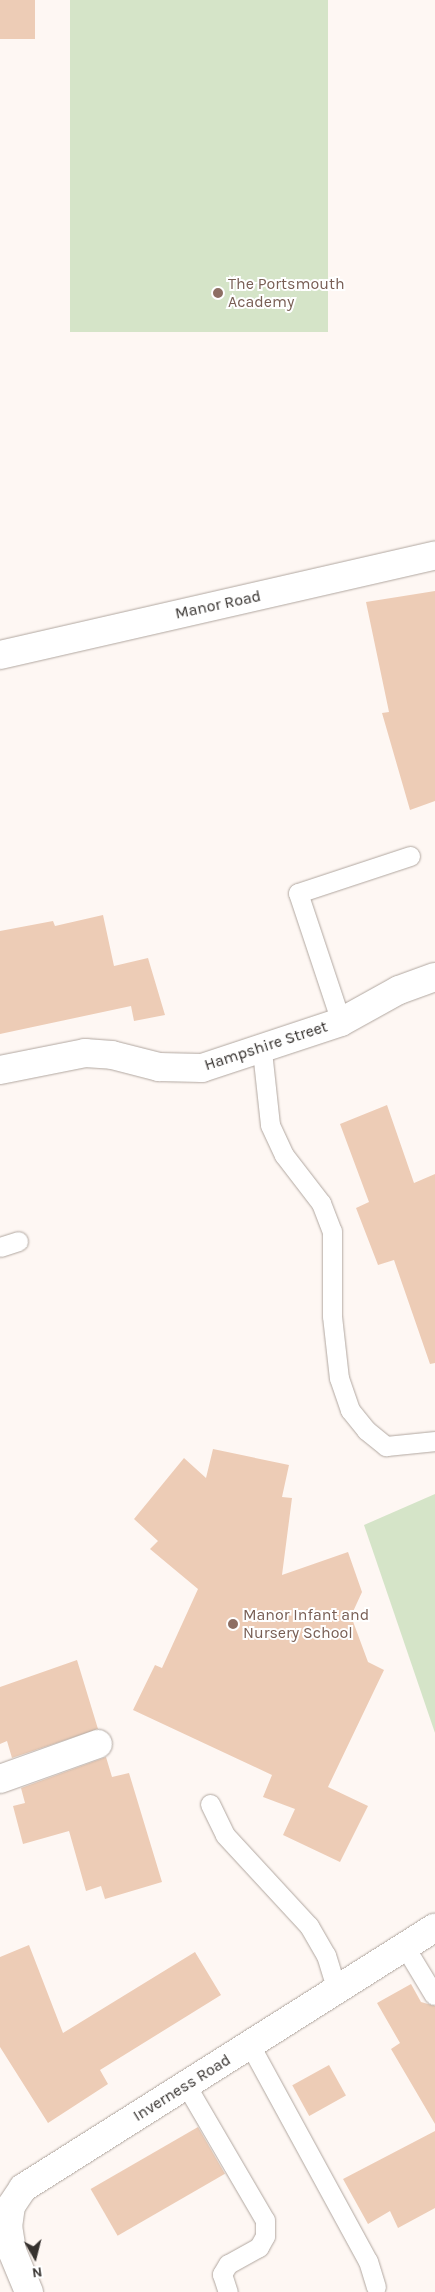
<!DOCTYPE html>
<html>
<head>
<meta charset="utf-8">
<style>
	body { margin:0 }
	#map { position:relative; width:435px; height:2292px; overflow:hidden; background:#fef7f3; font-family:Karla,sans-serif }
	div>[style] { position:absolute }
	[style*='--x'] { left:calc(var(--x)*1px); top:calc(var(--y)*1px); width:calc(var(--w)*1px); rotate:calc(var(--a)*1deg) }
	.green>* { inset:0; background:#d5e4c8; transform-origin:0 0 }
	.building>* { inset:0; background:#edccb6; transform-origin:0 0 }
	.roads { filter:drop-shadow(0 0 1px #b1a7a0) drop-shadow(0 0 1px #b1a7a0) }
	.lane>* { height:19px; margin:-9.5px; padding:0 9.5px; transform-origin:9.5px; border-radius:9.5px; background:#fff }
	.street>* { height:28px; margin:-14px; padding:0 14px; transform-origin:14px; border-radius:14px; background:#fff }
	.dots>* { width:14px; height:14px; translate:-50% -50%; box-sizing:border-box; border:2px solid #fff; border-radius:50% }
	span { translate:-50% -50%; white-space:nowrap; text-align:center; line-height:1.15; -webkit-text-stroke:4px #fff; paint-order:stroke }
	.education-label { font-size:16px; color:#785e54 }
	.left { translate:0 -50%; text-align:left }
	.street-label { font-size:16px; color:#35312e }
	.north { position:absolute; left:10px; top:2232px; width:50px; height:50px; -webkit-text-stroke:4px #fff; paint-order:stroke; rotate:172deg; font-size:14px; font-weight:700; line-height:20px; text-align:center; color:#35312e }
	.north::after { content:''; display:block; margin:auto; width:18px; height:22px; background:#35312e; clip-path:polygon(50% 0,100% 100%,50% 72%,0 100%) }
</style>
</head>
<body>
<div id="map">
	<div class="green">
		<i style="left:70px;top:0;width:258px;height:332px"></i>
		<i style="clip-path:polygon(435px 1494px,435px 1733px,364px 1525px)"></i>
	</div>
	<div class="building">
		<i style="left:0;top:0;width:35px;height:39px"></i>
		<i style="clip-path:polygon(435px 591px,435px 801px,410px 810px,382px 713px,389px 712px,366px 602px)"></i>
		<i style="clip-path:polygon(103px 915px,114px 966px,148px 958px,165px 1015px,134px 1021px,131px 1006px,0 1034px,0 931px,53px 921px,55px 926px)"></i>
		<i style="clip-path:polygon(387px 1105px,414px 1183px,435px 1174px,435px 1363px,430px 1364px,394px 1260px,378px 1265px,356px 1208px,369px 1202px,340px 1124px)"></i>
		<i style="clip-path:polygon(213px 1449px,289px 1465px,282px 1497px,292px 1498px,282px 1575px,348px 1552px,362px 1592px,351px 1616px,368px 1662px,384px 1670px,328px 1787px,368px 1806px,340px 1862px,283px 1835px,295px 1809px,263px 1797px,272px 1775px,133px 1710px,155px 1665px,162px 1668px,198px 1589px,150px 1549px,158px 1541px,134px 1519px,184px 1458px,206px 1478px)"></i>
		<i style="clip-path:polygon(77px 1660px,98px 1729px,12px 1758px,7px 1741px,0 1744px,0 1687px)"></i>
		<i style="clip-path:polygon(106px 1757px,112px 1777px,129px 1773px,162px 1882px,105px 1899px,101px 1886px,86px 1891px,69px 1831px,23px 1844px,13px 1806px,25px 1803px,21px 1788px)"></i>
		<i style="clip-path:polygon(29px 1945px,63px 2033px,195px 1952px,221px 1995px,100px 2070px,108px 2084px,48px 2123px,0 2047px,0 1957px)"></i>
		<i style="clip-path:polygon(411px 1984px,421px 2002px,435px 2006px,435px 2124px,391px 2049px,400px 2043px,377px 2003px)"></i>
		<i style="left:329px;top:2065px;width:35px;height:42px;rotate:61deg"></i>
		<i style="left:198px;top:2127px;width:54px;height:124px;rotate:60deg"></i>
		<i style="clip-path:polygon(435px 2131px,435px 2208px,398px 2228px,390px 2211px,368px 2224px,343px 2179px)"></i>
	</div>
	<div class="roads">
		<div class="lane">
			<i style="--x:341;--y:1022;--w:136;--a:-108.4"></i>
			<i style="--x:298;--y:893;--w:118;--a:-18.3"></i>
			<i style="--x:262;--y:1051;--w:74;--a:83.8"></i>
			<i style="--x:270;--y:1125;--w:33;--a:65"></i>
			<i style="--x:284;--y:1155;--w:61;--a:52.4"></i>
			<i style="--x:321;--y:1203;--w:30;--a:69"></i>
			<i style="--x:332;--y:1231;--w:85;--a:90"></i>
			<i style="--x:332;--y:1316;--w:62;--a:83.6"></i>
			<i style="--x:339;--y:1378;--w:34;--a:71"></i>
			<i style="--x:350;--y:1410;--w:26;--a:51"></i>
			<i style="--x:366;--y:1430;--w:26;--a:39"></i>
			<i style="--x:386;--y:1446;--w:49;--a:-5.8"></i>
			<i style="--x:0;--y:1247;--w:19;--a:-18"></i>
			<i style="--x:210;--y:1804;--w:34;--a:64"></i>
			<i style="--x:225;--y:1835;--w:124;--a:47.3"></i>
			<i style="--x:309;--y:1926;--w:34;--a:60"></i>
			<i style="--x:326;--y:1955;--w:37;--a:73"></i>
			<i style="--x:405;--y:1947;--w:56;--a:58.9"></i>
			<i style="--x:250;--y:2045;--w:246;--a:61.4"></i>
			<i style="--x:368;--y:2261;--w:27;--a:73"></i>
			<i style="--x:186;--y:2085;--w:156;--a:59.7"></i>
			<i style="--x:265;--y:2220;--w:16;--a:90"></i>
			<i style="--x:265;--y:2236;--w:13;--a:119"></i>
			<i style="--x:259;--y:2247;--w:35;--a:151"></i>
			<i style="--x:228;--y:2264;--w:12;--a:121"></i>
			<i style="--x:222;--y:2274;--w:19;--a:72"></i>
		</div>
		<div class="street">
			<i style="--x:0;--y:655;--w:446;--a:-12.9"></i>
			<i style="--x:0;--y:1070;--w:87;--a:-11.3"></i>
			<i style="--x:85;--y:1053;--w:27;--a:4"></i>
			<i style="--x:112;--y:1055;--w:49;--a:14.3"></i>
			<i style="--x:159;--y:1067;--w:43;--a:1.3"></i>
			<i style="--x:202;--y:1068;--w:146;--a:-18.3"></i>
			<i style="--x:341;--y:1022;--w:66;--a:-28.9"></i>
			<i style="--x:399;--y:990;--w:38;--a:-20"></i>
			<i style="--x:0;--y:1779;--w:104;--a:-19.7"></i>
			<i style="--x:29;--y:2292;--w:44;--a:-112.5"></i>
			<i style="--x:12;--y:2251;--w:24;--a:-99"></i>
			<i style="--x:8;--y:2227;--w:21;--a:-82"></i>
			<i style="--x:11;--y:2206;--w:22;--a:-56"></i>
			<i style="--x:23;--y:2188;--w:487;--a:-32.3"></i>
		</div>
	</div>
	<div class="dots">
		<i style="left:218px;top:293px;background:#8d6e63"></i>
		<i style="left:233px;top:1624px;background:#8d6e63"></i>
	</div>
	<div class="education-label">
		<span class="left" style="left:228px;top:293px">The Portsmouth<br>Academy</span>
		<span class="left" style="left:243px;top:1624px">Manor Infant and<br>Nursery School</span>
	</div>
	<div class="street-label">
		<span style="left:218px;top:605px;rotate:-12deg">Manor Road</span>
		<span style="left:266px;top:1046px;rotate:-18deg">Hampshire Street</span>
		<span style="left:182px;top:2088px;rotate:-32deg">Inverness Road</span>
	</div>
	<div class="north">N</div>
</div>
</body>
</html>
